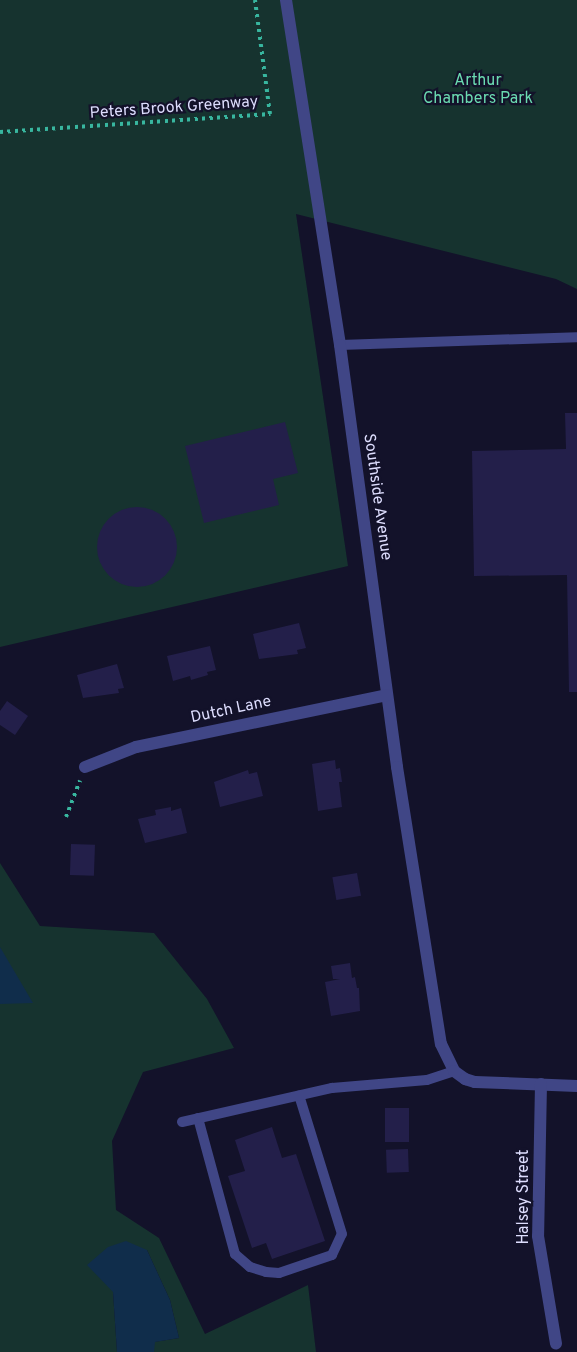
<!DOCTYPE html>
<html>
<head>
<meta charset="utf-8">
<style>
	body { margin:0 }
	#map { position:relative; width:577px; height:1352px; overflow:hidden; background:#13122a; font-family:Overpass,sans-serif }
	div>[style] { position:absolute }
	[style*='--x'] { left:calc(var(--x)*1px); top:calc(var(--y)*1px); width:calc(var(--w)*1px); rotate:calc(var(--a)*1deg) }
	.green>* { inset:0; background:#16332f }
	.water>* { inset:0; background:#102d4b }
	.building>* { inset:0; background:#231f4a; transform-origin:0 0 }
	.round { border-radius:50% }
	.path>* { height:4px; margin-top:-2px; transform-origin:0; background:repeating-linear-gradient(90deg,#38b69f 0 3px,transparent 0 7.5px) }
	.lane>* { height:10px; margin:-5px; padding:0 5px; transform-origin:5px; border-radius:5px; background:#404686 }
	.street>* { height:12px; margin:-6px; padding:0 6px; transform-origin:6px; border-radius:6px; background:#404686 }
	span { translate:-50% -50%; white-space:nowrap; text-align:center; line-height:1.15; -webkit-text-stroke:4.5px #13122a; paint-order:stroke }
	.park-label { font-size:16px; color:#6bdbb1 }
	.street-label { font-size:16px; color:#ddddfd }
</style>
</head>
<body>
<div id="map">
	<div class="green">
		<i style="clip-path:polygon(0 0,577px 0,577px 289px,556px 279px,296px 214px,348px 566px,0 647px)"></i>
		<i style="clip-path:polygon(0 863px,40px 926px,154px 933px,207px 999px,234px 1048px,143px 1072px,112px 1141px,116px 1210px,159px 1238px,205px 1334px,308px 1285px,316px 1352px,154px 1352px,154px 1342px,179px 1338px,170px 1300px,147px 1250px,113px 1292px,117px 1352px,0 1352px)"></i>
	</div>
	<div class="water">
		<i style="clip-path:polygon(0 947px,33px 1003px,0 1004px)"></i>
		<i style="clip-path:polygon(126px 1241px,147px 1250px,170px 1300px,179px 1338px,155px 1342px,154px 1352px,117px 1352px,113px 1292px,87px 1265px,108px 1247px)"></i>
	</div>
	<div class="building">
		<i style="clip-path:polygon(565px 413px,577px 413px,577px 692px,569px 692px,567px 575px,474px 576px,472px 451px,566px 449px)"></i>
		<i style="clip-path:polygon(285px 422px,298px 473px,273px 479px,279px 505px,204px 523px,185px 446px)"></i>
		<i class="round" style="left:97px;top:507px;width:80px;height:80px"></i>
		<i style="clip-path:polygon(299px 623px,306px 648px,297px 650px,298px 654px,259px 659px,253px 634px)"></i>
		<i style="clip-path:polygon(210px 646px,216px 670px,207px 672px,208px 675px,191px 680px,190px 676px,173px 681px,167px 656px)"></i>
		<i style="clip-path:polygon(117px 664px,124px 688px,118px 689px,119px 693px,83px 698px,77px 675px)"></i>
		<i style="clip-path:polygon(7px 701px,28px 716px,15px 735px,0 725px,0 711px)"></i>
		<i style="clip-path:polygon(335px 760px,336px 769px,340px 768px,342px 782px,339px 782px,342px 807px,318px 811px,312px 764px)"></i>
		<i style="clip-path:polygon(248px 770px,249px 774px,257px 772px,263px 796px,220px 807px,214px 782px)"></i>
		<i style="clip-path:polygon(171px 807px,171px 811px,181px 808px,187px 833px,145px 843px,138px 819px,156px 815px,155px 810px)"></i>
		<i style="left:71px;top:844px;width:24px;height:31px;rotate:2deg"></i>
		<i style="left:357px;top:873px;width:23px;height:25px;rotate:80deg"></i>
		<i style="clip-path:polygon(350px 963px,352px 978px,355px 977px,357px 988px,359px 988px,360px 1011px,331px 1016px,325px 982px,340px 979px,333px 979px,331px 966px)"></i>
		<i style="left:385px;top:1108px;width:24px;height:34px"></i>
		<i style="clip-path:polygon(272px 1127px,282px 1158px,296px 1154px,325px 1241px,272px 1259px,266px 1243px,252px 1248px,228px 1176px,245px 1171px,235px 1140px)"></i>
		<i style="left:408px;top:1149px;width:23px;height:22px;rotate:88deg"></i>
	</div>
	<div class="path">
		<i style="--x:0;--y:132;--w:271;--a:-3.8"></i>
		<i style="--x:270;--y:114;--w:115;--a:-97.5"></i>
		<i style="--x:66;--y:817;--w:39;--a:-69"></i>
	</div>
	<div class="lane">
		<i style="--x:340;--y:345;--w:237;--a:-1.9"></i>
		<i style="--x:198;--y:1118;--w:141;--a:74.8"></i>
		<i style="--x:235;--y:1254;--w:20;--a:41"></i>
		<i style="--x:250;--y:1267;--w:17;--a:17"></i>
		<i style="--x:266;--y:1272;--w:13;--a:4"></i>
		<i style="--x:279;--y:1273;--w:56;--a:-18.8"></i>
		<i style="--x:332;--y:1255;--w:23;--a:-65"></i>
		<i style="--x:342;--y:1234;--w:145;--a:-107.2"></i>
		<i style="--x:182;--y:1122;--w:154;--a:-12.8"></i>
		<i style="--x:332;--y:1088;--w:95;--a:-4.8"></i>
		<i style="--x:427;--y:1080;--w:28;--a:-18"></i>
	</div>
	<div class="street">
		<i style="--x:286;--y:0;--w:349;--a:81.1"></i>
		<i style="--x:340;--y:345;--w:426;--a:82.3"></i>
		<i style="--x:397;--y:767;--w:280;--a:81"></i>
		<i style="--x:441;--y:1044;--w:30;--a:64"></i>
		<i style="--x:454;--y:1071;--w:14;--a:36"></i>
		<i style="--x:465;--y:1079;--w:10;--a:17"></i>
		<i style="--x:475;--y:1082;--w:102;--a:2.2"></i>
		<i style="--x:85;--y:767;--w:55;--a:-21.4"></i>
		<i style="--x:136;--y:747;--w:256;--a:-11.7"></i>
		<i style="--x:541;--y:1084;--w:152;--a:91.1"></i>
		<i style="--x:538;--y:1236;--w:109;--a:80.5"></i>
	</div>
	<div class="park-label">
		<span style="left:478px;top:90px">Arthur<br>Chambers Park</span>
	</div>
	<div class="street-label">
		<span style="left:174px;top:108px;rotate:-4deg">Peters Brook Greenway</span>
		<span style="left:377px;top:497px;rotate:82deg">Southside Avenue</span>
		<span style="left:231px;top:710px;rotate:-12deg">Dutch Lane</span>
		<span style="left:524px;top:1197px;rotate:-90deg">Halsey Street</span>
	</div>
</div>
</body>
</html>
